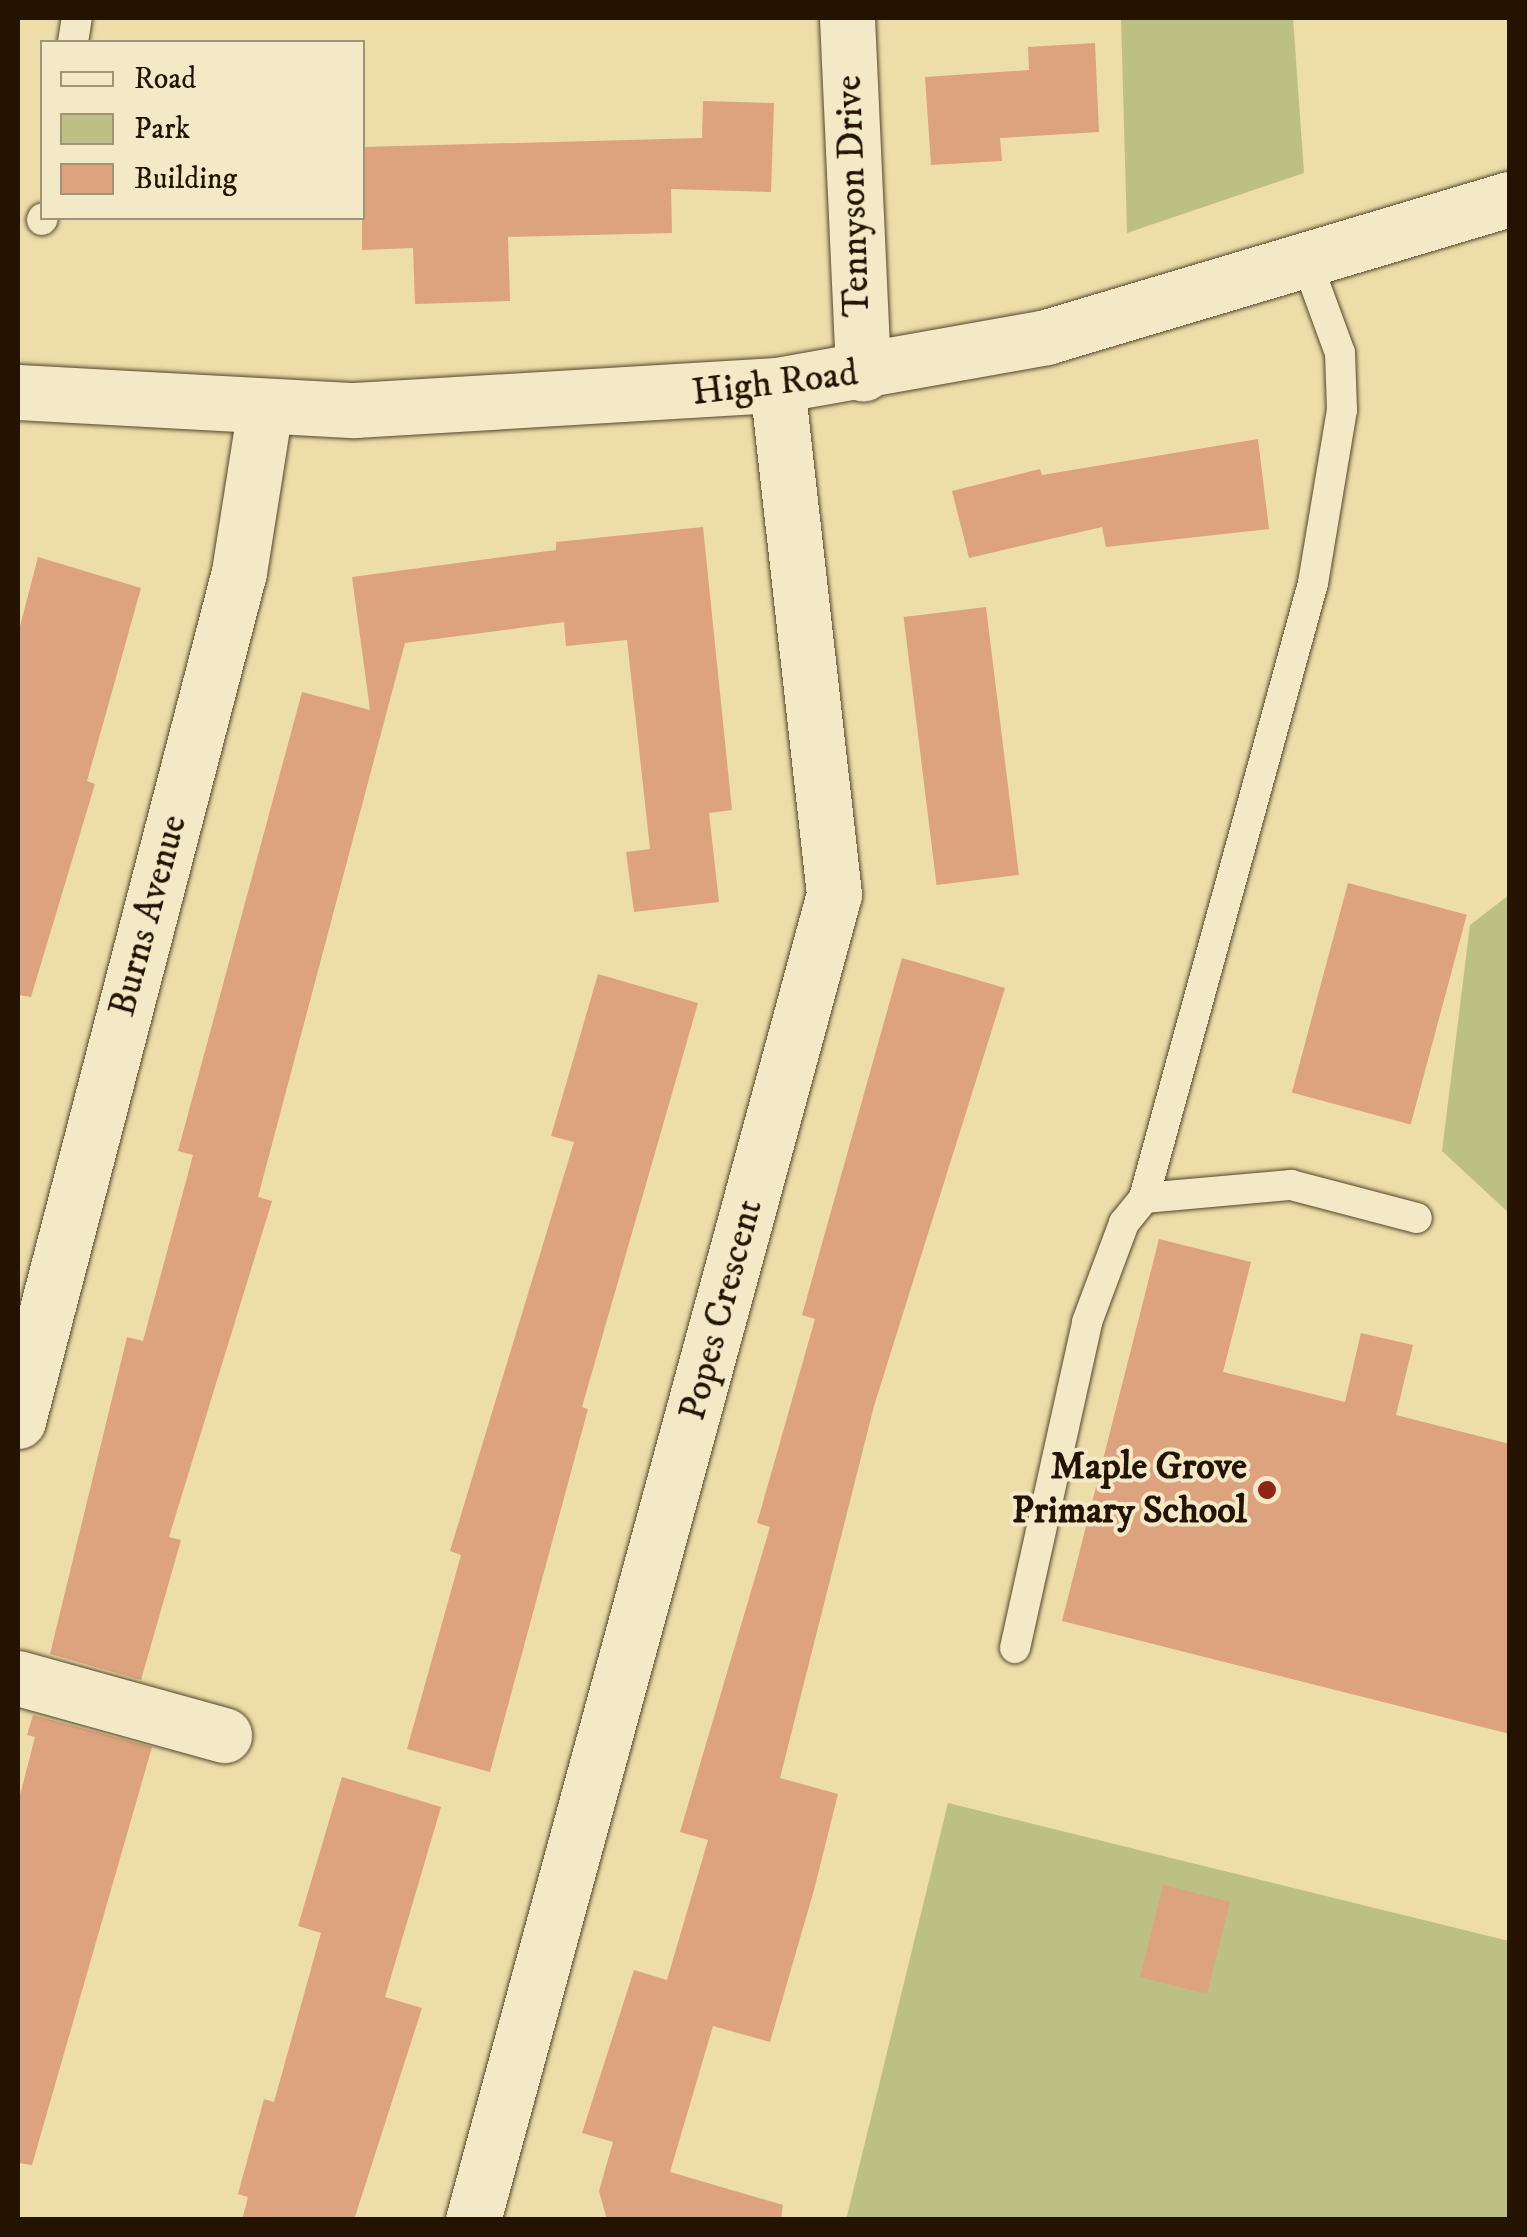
<!DOCTYPE html>
<html>
<head>
<meta charset="utf-8">
<style>
	body { margin:0 }
	#map { position:relative; width:1527px; height:2237px; overflow:hidden; background:#ecdda9; font-family:"IM FELL DW Pica",serif }
	div>[style] { position:absolute }
	[style*='--x'] { left:calc(var(--x)*1px); top:calc(var(--y)*1px); width:calc(var(--w)*1px); rotate:calc(var(--a)*1deg) }
	.green>* { inset:0; background:#bcc085 }
	.building>* { inset:0; background:#dda37f; transform-origin:0 0 }
	.roads { filter:drop-shadow(0 0 2px #56462a) drop-shadow(0 0 2px #56462a) }
	.service>* { height:30px; margin:-15px; padding:0 15px; transform-origin:15px; border-radius:15px; background:#f3e9c7 }
	.minor>* { height:55px; margin:-27.5px; padding:0 27.5px; transform-origin:27.5px; border-radius:27.5px; background:#f3e9c7 }
	.secondary>* { height:55px; margin:-27.5px; padding:0 27.5px; transform-origin:27.5px; border-radius:27.5px; background:#f3e9c7 }
	.dots>* { width:28px; height:28px; translate:-50% -50%; box-sizing:border-box; border:5px solid #f3e9c7; border-radius:50% }
	span { translate:-50% -50%; white-space:nowrap; text-align:center; line-height:1.15; -webkit-text-stroke:8px #f3e9c7; paint-order:stroke }
	.street-label { font-size:38px; color:#241300 }
	.poi-label { font-size:38px; color:#241300; font-weight:700 }
	.right { translate:-100% -50%; text-align:right }
	.frame { position:absolute; inset:0; border:20px solid #241300; pointer-events:none }
	.legend { position:absolute; left:40px; top:40px; width:325px; height:180px; box-sizing:border-box; background:#f3e9c7; border:2px solid #a09377; margin:0; padding:12px 18px; list-style:none; font-size:30px; color:#241300 }
	.legend li { display:flex; align-items:center; gap:20px; height:50px }
	.legend b { width:50px; border:2px solid #a09377 }
</style>
</head>
<body>
<div id="map">
	<div class="green">
		<i style="clip-path:polygon(1121px 18px,1293px 18px,1304px 173px,1127px 233px)"></i>
		<i style="clip-path:polygon(1509px 895px,1509px 1213px,1442px 1151px,1470px 925px)"></i>
		<i style="clip-path:polygon(948px 1803px,1509px 1941px,1509px 2219px,846px 2220px)"></i>
	</div>
	<div class="building">
		<i style="clip-path:polygon(1095px 43px,1099px 132px,1000px 138px,1002px 161px,931px 165px,925px 77px,1029px 70px,1028px 47px)"></i>
		<i style="clip-path:polygon(703px 101px,774px 103px,771px 192px,671px 189px,672px 233px,508px 237px,510px 301px,415px 304px,413px 248px,362px 250px,362px 147px,702px 138px)"></i>
		<i style="clip-path:polygon(1258px 439px,1269px 529px,1106px 547px,1102px 527px,969px 558px,952px 491px,1040px 469px,1042px 475px)"></i>
		<i style="clip-path:polygon(703px 527px,732px 810px,709px 813px,719px 902px,634px 912px,626px 852px,650px 849px,627px 640px,566px 646px,564px 622px,405px 643px,258px 1197px,272px 1201px,169px 1537px,181px 1540px,141px 1680px,50px 1654px,127px 1337px,143px 1341px,193px 1155px,178px 1151px,302px 692px,370px 710px,352px 577px,556px 550px,556px 542px)"></i>
		<i style="clip-path:polygon(38px 557px,141px 588px,87px 781px,95px 784px,31px 997px,18px 995px,18px 634px)"></i>
		<i style="left:986px;top:607px;width:270px;height:83px;rotate:83deg"></i>
		<i style="left:1348px;top:883px;width:123px;height:217px;rotate:15deg"></i>
		<i style="clip-path:polygon(902px 958px,1005px 988px,874px 1406px,780px 1778px,838px 1794px,814px 1890px,770px 2042px,713px 2026px,670px 2172px,783px 2205px,781px 2220px,607px 2220px,599px 2191px,613px 2142px,582px 2133px,634px 1970px,667px 1980px,708px 1840px,680px 1832px,770px 1527px,757px 1523px,815px 1319px,802px 1315px)"></i>
		<i style="clip-path:polygon(598px 974px,698px 1003px,582px 1407px,588px 1409px,490px 1772px,407px 1749px,461px 1555px,450px 1551px,574px 1142px,551px 1136px)"></i>
		<i style="clip-path:polygon(1159px 1239px,1251px 1262px,1223px 1372px,1345px 1402px,1361px 1333px,1413px 1345px,1396px 1415px,1510px 1444px,1510px 1734px,1062px 1621px)"></i>
		<i style="clip-path:polygon(33px 1715px,152px 1747px,32px 2165px,18px 2163px,18px 1803px,35px 1737px,27px 1735px)"></i>
		<i style="clip-path:polygon(342px 1777px,441px 1807px,385px 1997px,422px 2008px,354px 2220px,242px 2220px,248px 2197px,238px 2194px,264px 2099px,274px 2102px,321px 1933px,298px 1926px)"></i>
		<i style="left:1163px;top:1885px;width:69px;height:95px;rotate:14deg"></i>
	</div>
	<div class="roads">
		<div class="service">
			<i style="--x:73;--y:42;--w:24;--a:-81"></i>
			<i style="--x:42;--y:220;--w:2;--a:-63"></i>
			<i style="--x:1144;--y:1198;--w:148;--a:-5.1"></i>
			<i style="--x:1291;--y:1185;--w:130;--a:14.7"></i>
			<i style="--x:1015;--y:1648;--w:334;--a:-77.5"></i>
			<i style="--x:1087;--y:1322;--w:106;--a:-69.5"></i>
			<i style="--x:1124;--y:1223;--w:32;--a:-51"></i>
			<i style="--x:1144;--y:1198;--w:638;--a:-74.63"></i>
			<i style="--x:1313;--y:583;--w:175;--a:-80.5"></i>
			<i style="--x:1342;--y:410;--w:57;--a:-92"></i>
			<i style="--x:1340;--y:353;--w:96;--a:-110.1"></i>
		</div>
		<div class="minor">
			<i style="--x:847;--y:18;--w:356;--a:87.4"></i>
			<i style="--x:18;--y:1421;--w:877;--a:-75.41"></i>
			<i style="--x:239;--y:572;--w:166;--a:-81"></i>
			<i style="--x:18;--y:1678;--w:214;--a:15.5"></i>
			<i style="--x:473;--y:2220;--w:1374;--a:-74.77"></i>
			<i style="--x:834;--y:894;--w:512;--a:-96.39"></i>
		</div>
		<div class="secondary">
			<i style="--x:18;--y:392;--w:337;--a:3.1"></i>
			<i style="--x:355;--y:410;--w:423;--a:-3.4"></i>
			<i style="--x:777;--y:385;--w:273;--a:-10.1"></i>
			<i style="--x:1046;--y:337;--w:484;--a:-16.6"></i>
		</div>
	</div>
	<div class="dots">
		<i style="left:1267px;top:1490px;background:#8f2418"></i>
	</div>
	<div class="street-label">
		<span style="left:854px;top:196px;rotate:-92deg">Tennyson Drive</span>
		<span style="left:775px;top:384px;rotate:-7deg">High Road</span>
		<span style="left:149px;top:916px;rotate:-75deg">Burns Avenue</span>
		<span style="left:722px;top:1310px;rotate:-75deg">Popes Crescent</span>
	</div>
	<div class="poi-label">
		<span class="right" style="left:1247px;top:1490px">Maple Grove<br>Primary School</span>
	</div>
	<div class="frame"></div>
	<ul class="legend">
	<li><b style="height:12px;background:#f3e9c7"></b>Road</li>
	<li><b style="height:28px;background:#bcc085"></b>Park</li>
	<li><b style="height:28px;background:#dda37f"></b>Building</li>
	</ul>
</div>
</body>
</html>
